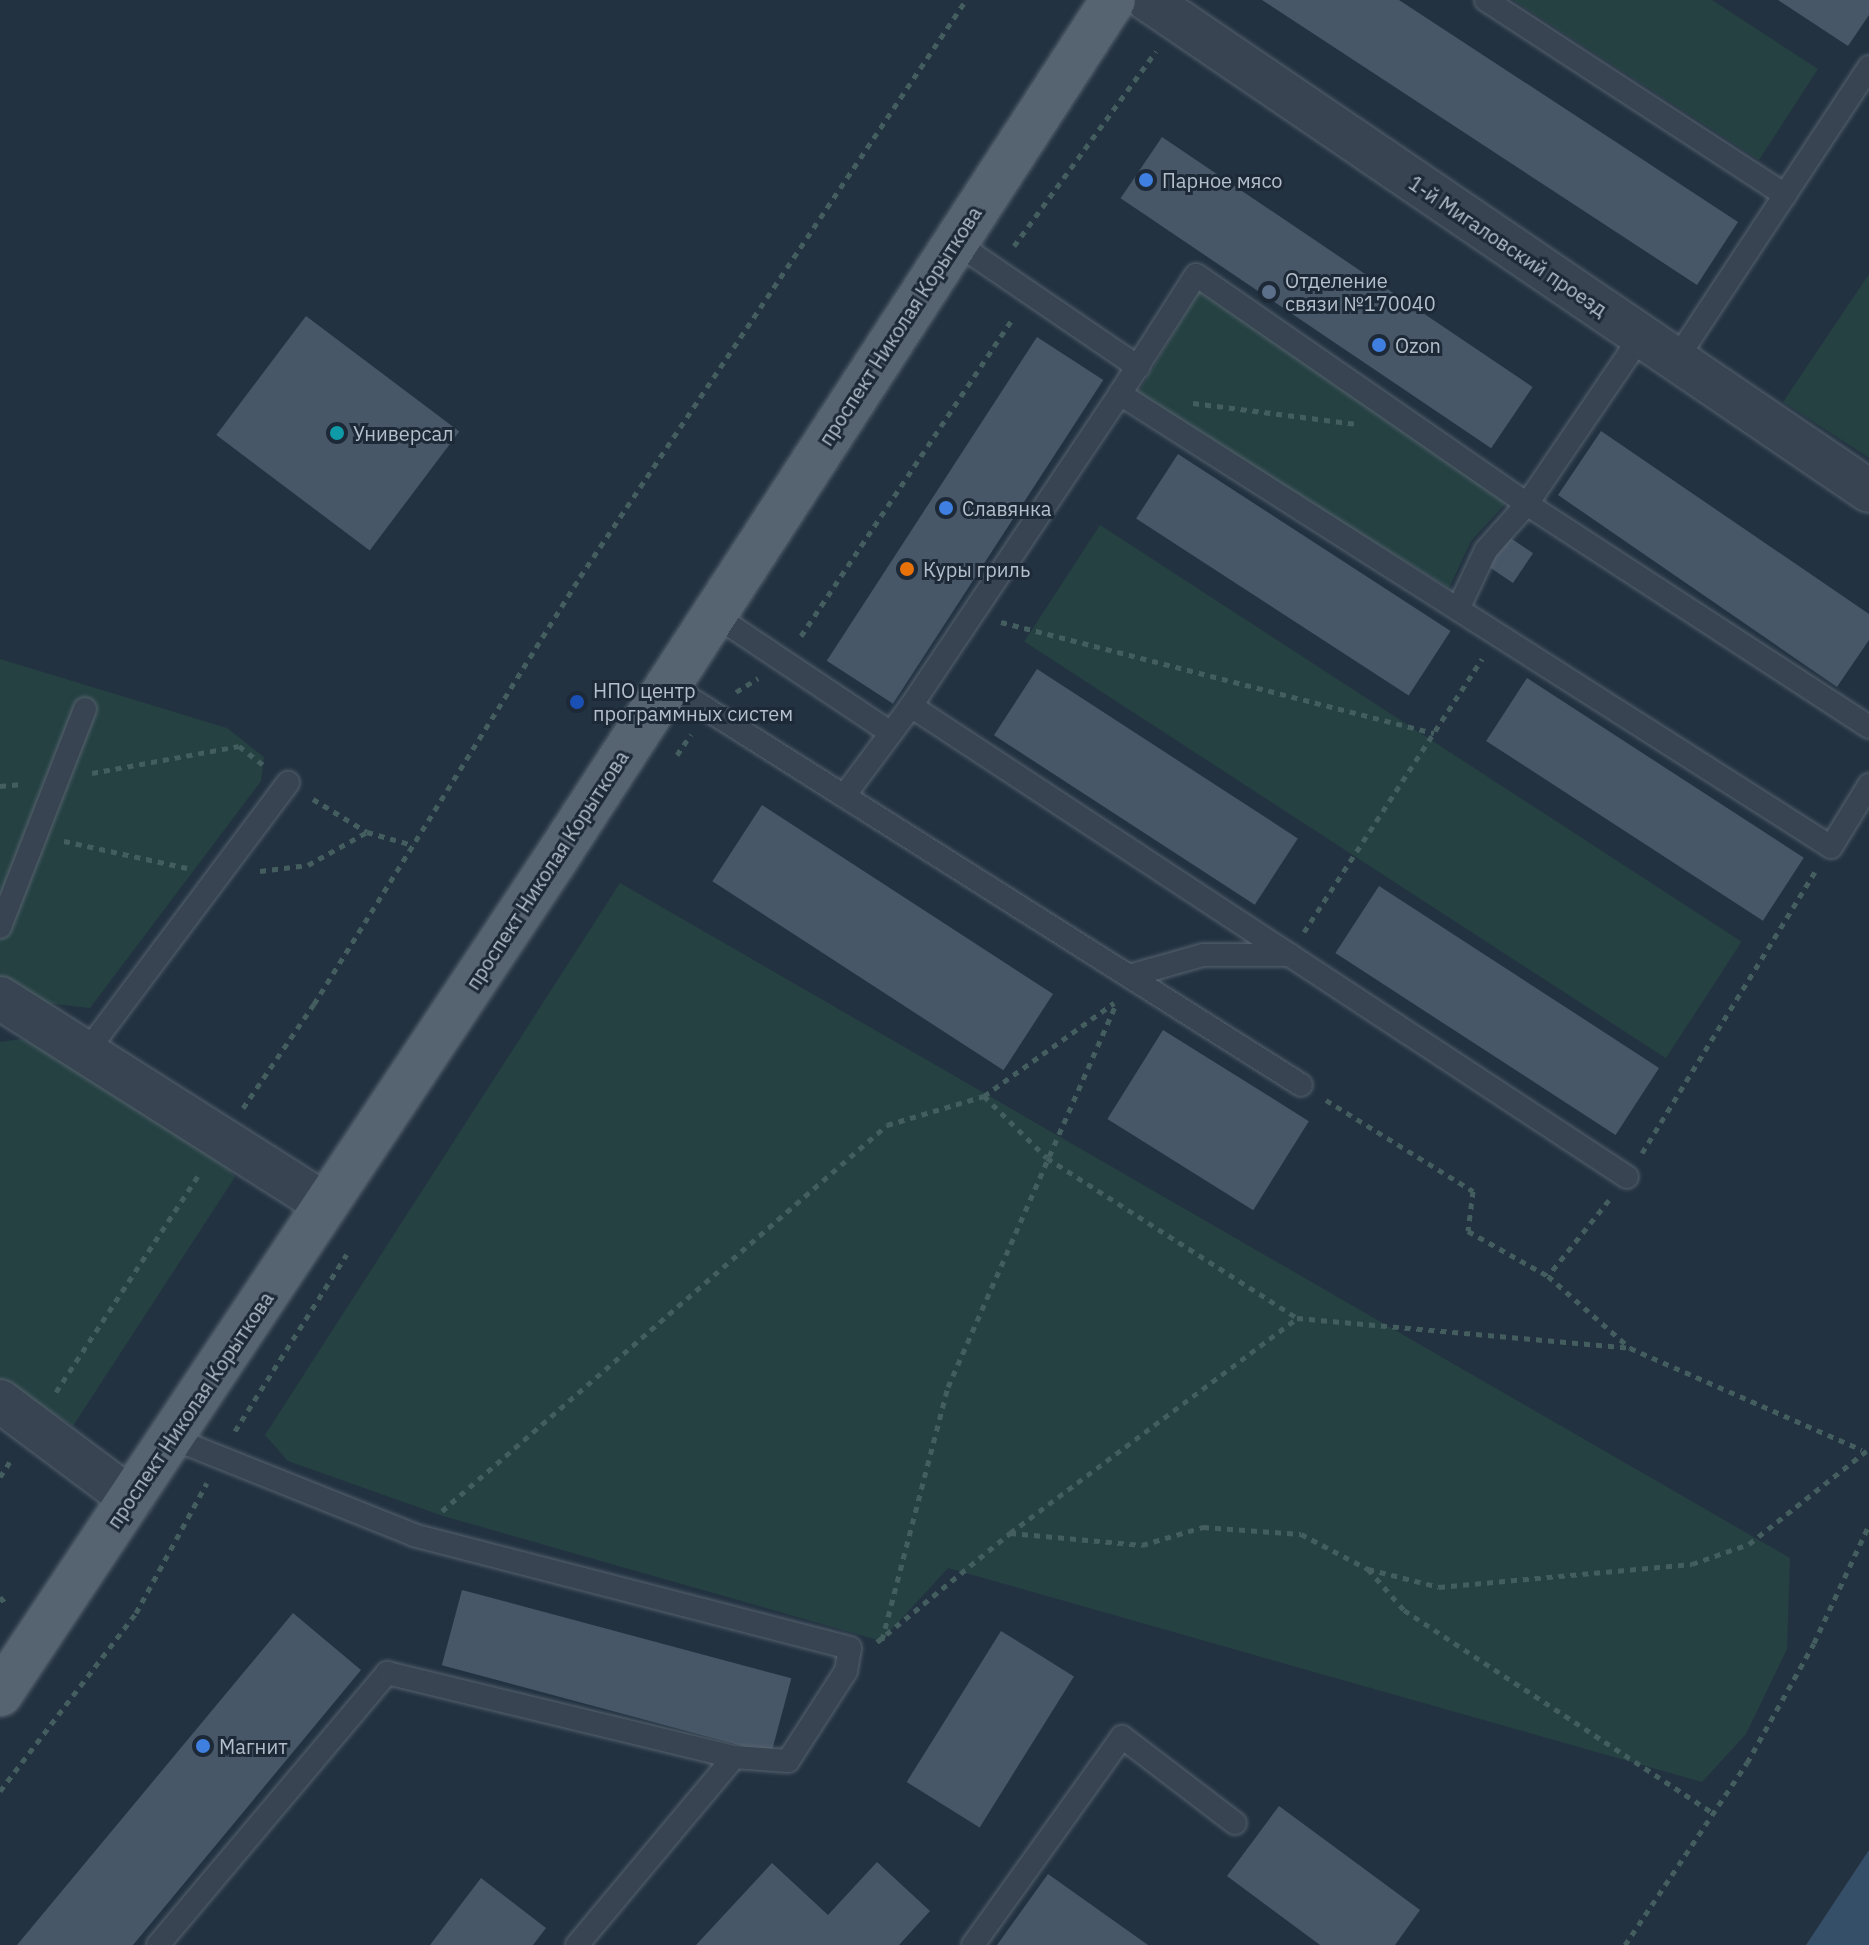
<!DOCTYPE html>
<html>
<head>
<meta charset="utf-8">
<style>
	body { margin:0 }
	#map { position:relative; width:1869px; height:1945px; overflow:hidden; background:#233241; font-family:"IBM Plex Sans",sans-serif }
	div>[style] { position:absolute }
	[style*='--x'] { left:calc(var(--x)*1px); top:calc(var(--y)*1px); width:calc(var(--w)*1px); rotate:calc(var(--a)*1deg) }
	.green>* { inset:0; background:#254142; transform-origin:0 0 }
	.water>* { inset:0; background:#364f69 }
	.building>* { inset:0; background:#475768; transform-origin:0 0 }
	.path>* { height:5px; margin-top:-2.5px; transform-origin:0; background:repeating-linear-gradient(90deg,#445e5f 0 6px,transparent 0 12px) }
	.roads { filter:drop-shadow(0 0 2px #56626e) drop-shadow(0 0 2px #56626e) }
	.lane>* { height:22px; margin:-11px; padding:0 11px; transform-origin:11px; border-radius:11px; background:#384451 }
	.street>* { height:42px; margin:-21px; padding:0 21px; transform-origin:21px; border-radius:21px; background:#384451 }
	.primary>* { height:44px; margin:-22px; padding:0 22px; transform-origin:22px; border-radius:22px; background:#566371 }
	.dots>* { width:22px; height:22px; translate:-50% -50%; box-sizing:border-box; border:4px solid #1d2936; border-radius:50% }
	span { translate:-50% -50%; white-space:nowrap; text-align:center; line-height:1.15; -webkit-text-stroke:6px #1d2936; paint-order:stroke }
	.poi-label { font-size:20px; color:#b4bfcb }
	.left { translate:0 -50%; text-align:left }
	.street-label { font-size:20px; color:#b4bfcb }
</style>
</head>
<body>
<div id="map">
	<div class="green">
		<i style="clip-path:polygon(1513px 0,1712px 0,1818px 69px,1759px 160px)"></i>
		<i style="clip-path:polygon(1869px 274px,1869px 458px,1783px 402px)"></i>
		<i style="clip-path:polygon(1199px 291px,1507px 502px,1471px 541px,1449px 588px,1136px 396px)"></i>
		<i style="left:1100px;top:525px;width:765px;height:139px;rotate:33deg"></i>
		<i style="clip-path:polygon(0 659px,227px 728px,264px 757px,261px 781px,90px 1008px,46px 1003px,0 977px)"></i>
		<i style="clip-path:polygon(620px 883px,1790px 1558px,1787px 1649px,1746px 1734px,1702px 1782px,948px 1568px,881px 1641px,443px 1516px,288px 1461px,265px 1435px)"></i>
		<i style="clip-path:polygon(21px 1039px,53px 1053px,225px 1163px,235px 1177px,73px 1426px,0 1380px,0 1042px)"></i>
	</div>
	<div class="water">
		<i style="clip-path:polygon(1869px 1850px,1869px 1945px,1806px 1945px)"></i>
	</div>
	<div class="building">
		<i style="clip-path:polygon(1262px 0,1399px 0,1738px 222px,1697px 285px)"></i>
		<i style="clip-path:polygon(1778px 0,1869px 0,1869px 15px,1848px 46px)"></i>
		<i style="left:1162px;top:137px;width:447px;height:74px;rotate:34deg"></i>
		<i style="left:306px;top:316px;width:192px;height:149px;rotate:37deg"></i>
		<i style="left:1037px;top:337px;width:79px;height:386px;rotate:33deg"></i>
		<i style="clip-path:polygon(1601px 431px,1869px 614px,1869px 640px,1837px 687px,1558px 495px)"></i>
		<i style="left:1178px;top:454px;width:325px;height:77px;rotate:33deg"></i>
		<i style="left:1509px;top:537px;width:29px;height:36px;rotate:34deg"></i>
		<i style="left:1037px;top:669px;width:311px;height:79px;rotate:33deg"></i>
		<i style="left:1527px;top:678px;width:330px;height:75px;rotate:33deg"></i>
		<i style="left:762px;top:805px;width:347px;height:91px;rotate:33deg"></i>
		<i style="left:1379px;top:886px;width:334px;height:80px;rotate:33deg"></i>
		<i style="left:1163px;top:1030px;width:172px;height:105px;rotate:32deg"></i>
		<i style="left:462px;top:1590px;width:341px;height:78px;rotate:15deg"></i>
		<i style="clip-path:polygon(293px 1613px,361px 1670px,133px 1945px,17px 1945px)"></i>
		<i style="left:1001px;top:1631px;width:86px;height:178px;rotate:32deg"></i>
		<i style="clip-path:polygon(1279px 1806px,1420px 1910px,1395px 1945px,1320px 1945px,1227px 1876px)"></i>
		<i style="clip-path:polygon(877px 1862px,930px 1911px,899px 1945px,696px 1945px,772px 1863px,828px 1915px)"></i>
		<i style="clip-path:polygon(1048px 1874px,1148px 1945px,997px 1945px)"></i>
		<i style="clip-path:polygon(481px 1878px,546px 1928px,533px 1945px,430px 1945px)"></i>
	</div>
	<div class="path">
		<i style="--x:1014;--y:246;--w:241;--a:-53.9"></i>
		<i style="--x:1193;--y:403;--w:165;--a:7.3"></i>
		<i style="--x:1001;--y:622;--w:447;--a:14.4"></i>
		<i style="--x:801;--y:636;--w:382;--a:-56.3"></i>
		<i style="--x:736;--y:692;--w:26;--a:-32"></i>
		<i style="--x:677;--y:755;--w:25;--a:-56"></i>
		<i style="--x:92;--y:773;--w:149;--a:-10.4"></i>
		<i style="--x:239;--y:746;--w:33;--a:38"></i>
		<i style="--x:0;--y:786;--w:23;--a:-5"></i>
		<i style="--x:313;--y:799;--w:63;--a:31.4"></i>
		<i style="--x:367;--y:832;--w:48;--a:15.8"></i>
		<i style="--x:64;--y:841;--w:126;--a:12.4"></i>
		<i style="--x:260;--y:871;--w:48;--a:-7.1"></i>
		<i style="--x:308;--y:865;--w:68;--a:-29.2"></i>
		<i style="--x:1304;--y:932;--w:326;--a:-56.9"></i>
		<i style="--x:984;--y:1096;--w:88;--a:44.5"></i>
		<i style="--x:1047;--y:1158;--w:297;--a:32.6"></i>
		<i style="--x:1326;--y:1100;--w:173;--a:31.8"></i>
		<i style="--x:1473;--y:1191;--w:40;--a:97.1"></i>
		<i style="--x:1468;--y:1231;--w:92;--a:29.4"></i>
		<i style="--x:243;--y:1108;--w:126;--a:-55.7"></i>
		<i style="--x:314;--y:1004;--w:503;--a:-58.08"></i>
		<i style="--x:580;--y:577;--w:694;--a:-56.22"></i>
		<i style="--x:1642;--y:1153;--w:330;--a:-58.4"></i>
		<i style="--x:1609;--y:1200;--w:97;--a:128.8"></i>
		<i style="--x:1548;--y:1276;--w:109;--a:41.3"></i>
		<i style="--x:56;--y:1392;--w:262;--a:-56.7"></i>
		<i style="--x:235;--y:1431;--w:209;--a:-57.7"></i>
		<i style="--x:0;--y:1477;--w:20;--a:-57"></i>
		<i style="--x:442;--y:1511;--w:589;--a:-40.94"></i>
		<i style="--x:887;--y:1125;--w:101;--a:-16.6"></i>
		<i style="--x:984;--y:1096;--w:160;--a:-35.6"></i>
		<i style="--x:1010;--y:1533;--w:359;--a:-36.8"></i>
		<i style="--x:1297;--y:1318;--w:334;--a:5.1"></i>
		<i style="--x:1630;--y:1348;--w:253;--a:23.7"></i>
		<i style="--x:1368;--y:1569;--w:73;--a:14.2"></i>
		<i style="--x:1439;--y:1587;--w:254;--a:-5.2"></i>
		<i style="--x:1692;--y:1564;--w:60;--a:-19.3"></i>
		<i style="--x:1749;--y:1544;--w:153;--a:-38.4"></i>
		<i style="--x:0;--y:1597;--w:9;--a:49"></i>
		<i style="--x:882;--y:1640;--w:261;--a:-75.4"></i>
		<i style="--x:948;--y:1387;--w:420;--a:-66.3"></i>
		<i style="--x:877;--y:1642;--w:172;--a:-39.3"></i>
		<i style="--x:1010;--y:1533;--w:133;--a:5.2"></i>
		<i style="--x:1142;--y:1545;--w:64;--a:-16.4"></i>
		<i style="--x:1203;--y:1527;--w:98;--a:4.1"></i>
		<i style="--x:1301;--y:1534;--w:76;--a:27.6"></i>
		<i style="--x:1368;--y:1569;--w:55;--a:48.7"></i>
		<i style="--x:1404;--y:1610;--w:370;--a:33.3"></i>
		<i style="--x:0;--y:1791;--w:224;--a:-52.6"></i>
		<i style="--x:136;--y:1613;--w:148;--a:-61.4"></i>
		<i style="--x:1625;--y:1945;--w:219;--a:-56.2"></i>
		<i style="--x:1747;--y:1763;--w:137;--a:-60.8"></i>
		<i style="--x:1814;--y:1643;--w:130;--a:-65"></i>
	</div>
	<div class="roads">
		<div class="lane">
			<i style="--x:1486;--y:0;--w:357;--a:33.1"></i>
			<i style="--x:955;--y:242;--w:222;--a:34.3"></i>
			<i style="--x:1676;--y:360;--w:351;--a:-56.6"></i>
			<i style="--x:1458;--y:609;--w:65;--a:-64.6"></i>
			<i style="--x:1486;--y:550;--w:62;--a:-48.3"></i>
			<i style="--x:1527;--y:504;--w:203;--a:-55.8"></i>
			<i style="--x:713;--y:614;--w:214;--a:33.8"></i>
			<i style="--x:667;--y:684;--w:750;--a:32.31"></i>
			<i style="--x:911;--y:706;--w:376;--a:-56.2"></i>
			<i style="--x:1869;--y:727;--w:408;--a:-146.9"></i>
			<i style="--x:1527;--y:504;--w:402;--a:-145.3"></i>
			<i style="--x:1196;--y:275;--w:141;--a:122.6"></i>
			<i style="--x:1120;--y:394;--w:843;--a:32.5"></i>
			<i style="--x:1831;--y:847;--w:73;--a:-58.5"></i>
			<i style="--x:844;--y:796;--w:112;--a:-53.3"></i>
			<i style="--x:911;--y:706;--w:857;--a:33.34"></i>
			<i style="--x:0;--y:927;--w:234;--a:-68.7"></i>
			<i style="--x:1129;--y:976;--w:77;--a:-15.8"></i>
			<i style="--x:1203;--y:955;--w:87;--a:0"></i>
			<i style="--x:88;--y:1050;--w:334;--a:-53.2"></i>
			<i style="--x:158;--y:1945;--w:356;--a:-49.9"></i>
			<i style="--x:387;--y:1673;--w:357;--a:13.6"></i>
			<i style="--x:734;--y:1757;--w:54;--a:4.2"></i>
			<i style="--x:788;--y:1761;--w:107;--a:-57.2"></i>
			<i style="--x:846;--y:1671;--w:23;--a:-80"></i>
			<i style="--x:850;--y:1648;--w:450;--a:-165.5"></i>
			<i style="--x:414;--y:1535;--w:262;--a:-158.2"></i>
			<i style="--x:577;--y:1945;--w:245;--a:-50.1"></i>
			<i style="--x:973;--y:1945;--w:256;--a:-54.4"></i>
			<i style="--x:1122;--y:1737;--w:142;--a:37.3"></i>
		</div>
		<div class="street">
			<i style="--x:1148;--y:0;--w:872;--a:34.25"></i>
			<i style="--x:0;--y:998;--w:386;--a:32.4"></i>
			<i style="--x:0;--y:1401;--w:164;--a:36.8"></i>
		</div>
		<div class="primary">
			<i style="--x:0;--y:1694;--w:1002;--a:-56.36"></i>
			<i style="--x:555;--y:860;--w:1025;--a:-57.02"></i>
		</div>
	</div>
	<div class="dots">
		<i style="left:1146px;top:180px;background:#3f7fe0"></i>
		<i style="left:1269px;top:292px;background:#5c6f8a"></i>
		<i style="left:1379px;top:345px;background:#3f7fe0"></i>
		<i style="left:337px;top:433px;background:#0f9aa8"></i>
		<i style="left:946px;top:508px;background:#3f7fe0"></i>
		<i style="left:907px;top:569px;background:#e8710a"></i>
		<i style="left:577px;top:702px;background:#1a4fb4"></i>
		<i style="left:203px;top:1746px;background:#3f7fe0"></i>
	</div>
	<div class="poi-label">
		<span class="left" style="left:1162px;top:180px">Парное мясо</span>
		<span class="left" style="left:1285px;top:292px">Отделение<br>связи №170040</span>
		<span class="left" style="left:1395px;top:345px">Ozon</span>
		<span class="left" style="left:353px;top:433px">Универсал</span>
		<span class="left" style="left:962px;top:508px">Славянка</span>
		<span class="left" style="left:923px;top:569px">Куры гриль</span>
		<span class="left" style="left:593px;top:702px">НПО центр<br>программных систем</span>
		<span class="left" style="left:219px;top:1746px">Магнит</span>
	</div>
	<div class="street-label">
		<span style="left:1508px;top:246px;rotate:34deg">1-й Мигаловский проезд</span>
		<span style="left:900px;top:326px;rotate:-57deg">проспект Николая Корыткова</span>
		<span style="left:547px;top:870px;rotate:-57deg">проспект Николая Корыткова</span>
		<span style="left:190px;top:1410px;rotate:-56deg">проспект Николая Корыткова</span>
	</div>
</div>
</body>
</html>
